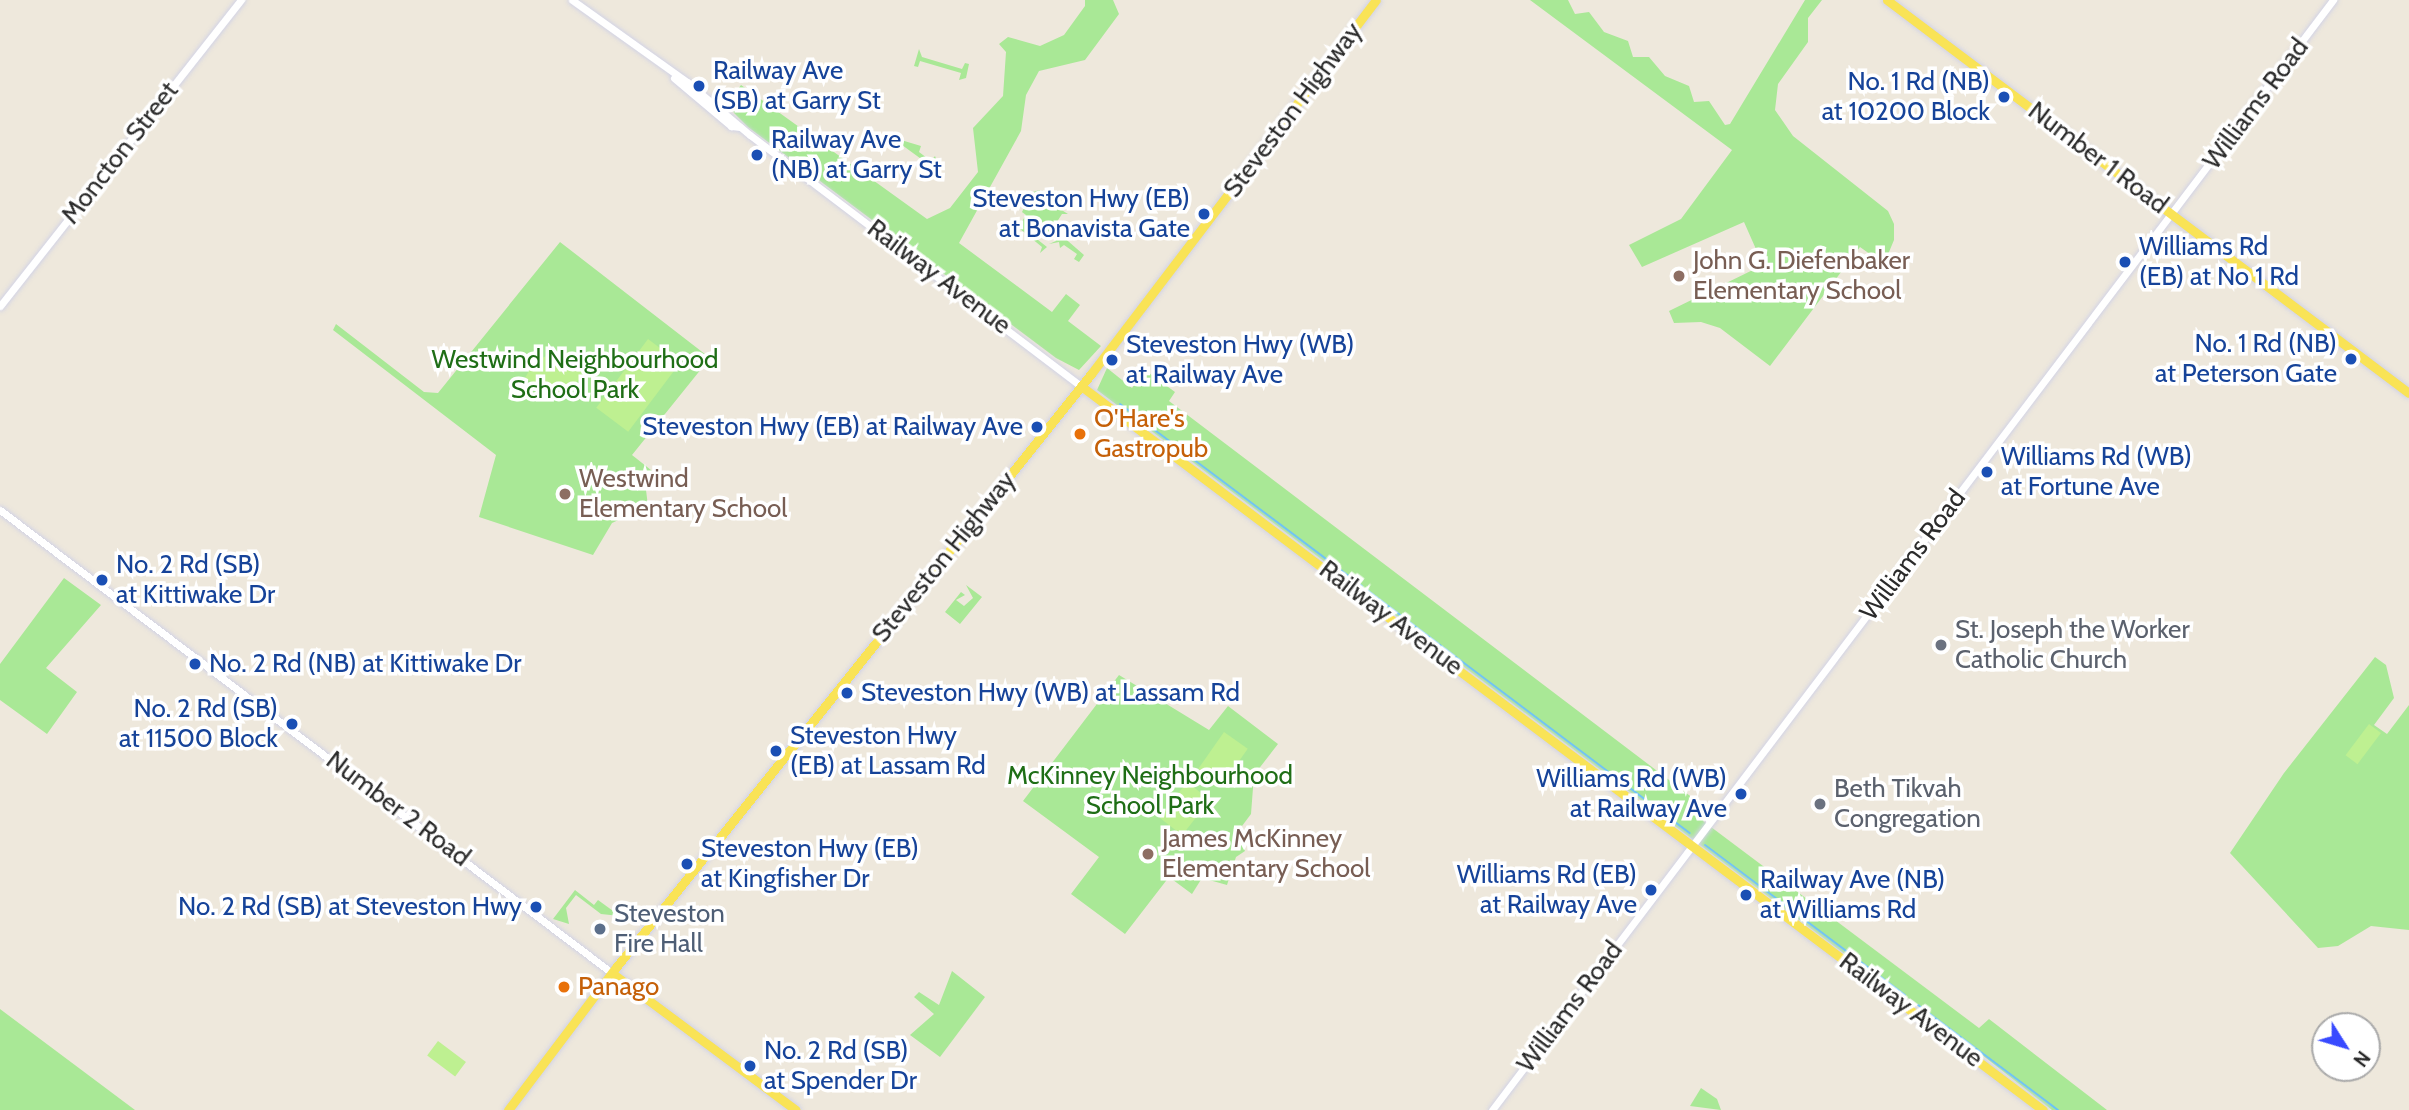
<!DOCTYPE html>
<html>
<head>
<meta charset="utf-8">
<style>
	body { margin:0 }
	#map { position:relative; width:2409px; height:1110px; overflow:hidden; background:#eee8dc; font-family:Cabin,sans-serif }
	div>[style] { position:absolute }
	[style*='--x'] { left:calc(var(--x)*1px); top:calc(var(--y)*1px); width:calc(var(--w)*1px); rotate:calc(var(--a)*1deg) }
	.green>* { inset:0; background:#a9e896 }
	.pitch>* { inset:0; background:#bef091; transform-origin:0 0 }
	.stream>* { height:2px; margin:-1px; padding:0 1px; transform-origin:1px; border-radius:1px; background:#69c3f6 }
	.roads { filter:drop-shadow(0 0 2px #d2d3e5) drop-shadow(0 0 2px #d2d3e5) }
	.minor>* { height:7px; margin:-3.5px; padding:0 3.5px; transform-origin:3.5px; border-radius:3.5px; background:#fff }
	.major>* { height:9px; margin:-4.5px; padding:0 4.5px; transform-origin:4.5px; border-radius:4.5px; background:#f9e356 }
	.dots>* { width:19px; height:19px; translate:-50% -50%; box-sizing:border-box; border:4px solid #fff; border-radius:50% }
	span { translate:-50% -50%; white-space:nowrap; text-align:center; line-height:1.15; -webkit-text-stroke:7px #fff; paint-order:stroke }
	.transit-label { font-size:26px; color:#164399 }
	.left { translate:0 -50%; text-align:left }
	.right { translate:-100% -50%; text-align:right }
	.street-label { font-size:26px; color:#2b2b2b }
	.education-label { font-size:26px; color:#785e54 }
	.park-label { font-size:26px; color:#1f6e16 }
	.food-label { font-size:26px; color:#c56008 }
	.worship-label { font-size:26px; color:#5b616d }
	.service-label { font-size:26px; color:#4e5e75 }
	.north { position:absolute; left:2311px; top:1012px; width:70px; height:70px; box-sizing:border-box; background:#fff; border:2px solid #aaa; border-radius:50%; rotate:127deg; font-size:19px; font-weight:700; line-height:28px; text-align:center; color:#2b2b2b }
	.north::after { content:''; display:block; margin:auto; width:24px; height:32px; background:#384aff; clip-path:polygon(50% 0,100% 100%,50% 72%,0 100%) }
</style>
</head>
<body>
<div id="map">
	<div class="green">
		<i style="clip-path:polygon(1085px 0,1113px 0,1119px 14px,1085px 60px,1039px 71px,1026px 95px,1021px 131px,959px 243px,1052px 312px,1066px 294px,1080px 305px,1068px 321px,1101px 346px,1079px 370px,1056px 358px,748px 127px,734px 113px,730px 100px,741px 85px,927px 219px,950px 208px,978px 172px,973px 128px,1003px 96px,1006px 52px,999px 44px,1008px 37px,1040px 46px,1064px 35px,1085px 6px)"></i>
		<i style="clip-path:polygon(1530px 0,1568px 0,1575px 14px,1589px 12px,1604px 32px,1628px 41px,1633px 57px,1649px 57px,1665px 76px,1689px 86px,1694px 102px,1709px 101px,1725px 125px,1730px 124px,1805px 0,1822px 0,1808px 18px,1808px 42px,1778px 84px,1775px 110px,1793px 136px,1888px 211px,1894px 224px,1894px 240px,1884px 264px,1860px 247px,1770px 366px,1720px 328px,1701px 322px,1674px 323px,1669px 311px,1763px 265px,1744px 222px,1642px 267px,1629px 245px,1681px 219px,1732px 150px)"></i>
		<i style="clip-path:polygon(919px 49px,922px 57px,962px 69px,965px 63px,969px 64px,966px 78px,959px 80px,961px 73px,920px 61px,918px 67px,914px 66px)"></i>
		<i style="clip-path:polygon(891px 137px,921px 146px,919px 152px,931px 161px,935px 156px,938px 164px,926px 172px,928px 164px,902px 145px,897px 150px,888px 143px)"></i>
		<i style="clip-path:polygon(1040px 190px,1039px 196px,1068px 214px,1062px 214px,1053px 228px,1084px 255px,1079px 262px,1074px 259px,1077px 254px,1064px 245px,1060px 248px,1059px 242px,1049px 244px,1056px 241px,1053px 232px,1044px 233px,1033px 225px,1028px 232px,1047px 247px,1040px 253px,1042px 247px,1020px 229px,1014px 231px,1014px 224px,1019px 226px,1026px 215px,1022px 212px,1025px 206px,1030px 209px,1038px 197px,1033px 192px)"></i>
		<i style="clip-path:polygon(560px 242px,710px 358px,632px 455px,656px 474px,646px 490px,648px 506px,612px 523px,593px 555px,479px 517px,496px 455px,333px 330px,336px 324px,424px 392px,438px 393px)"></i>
		<i style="clip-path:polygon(1107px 368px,1132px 388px,1145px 370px,1175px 392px,1169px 401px,1710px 811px,1703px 821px,1979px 1028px,1989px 1019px,2107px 1110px,2052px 1110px,1912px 1000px,1895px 992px,1097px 390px)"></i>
		<i style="clip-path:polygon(64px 578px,101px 605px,46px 668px,77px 692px,47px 734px,0 700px,0 664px)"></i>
		<i style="clip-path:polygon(966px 585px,982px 597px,960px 624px,945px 612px,961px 592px,965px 595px,956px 600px,964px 606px,973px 598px)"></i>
		<i style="clip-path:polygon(2375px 657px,2386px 665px,2394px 698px,2374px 725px,2387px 734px,2409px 705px,2409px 930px,2371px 926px,2338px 946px,2318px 948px,2230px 853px,2284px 773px)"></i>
		<i style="clip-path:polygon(1119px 675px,1209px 730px,1228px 706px,1278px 744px,1254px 775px,1251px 814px,1239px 830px,1245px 851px,1236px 857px,1227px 885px,1202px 878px,1192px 894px,1169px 877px,1125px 934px,1071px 894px,1099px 857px,1023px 801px)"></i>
		<i style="clip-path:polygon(575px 890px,594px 905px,598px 900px,620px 916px,601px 914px,576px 895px,566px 908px,569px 924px,553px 919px)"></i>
		<i style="clip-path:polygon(952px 971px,985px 997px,940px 1057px,910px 1035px,934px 1014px,914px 997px,919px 992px,939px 1005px)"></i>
		<i style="clip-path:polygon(0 1009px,135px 1110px,0 1110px)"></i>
		<i style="clip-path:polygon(1701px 1088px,1717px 1099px,1721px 1110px,1690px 1106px)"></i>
	</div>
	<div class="pitch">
		<i style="left:648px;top:339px;width:40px;height:86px;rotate:37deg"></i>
		<i style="clip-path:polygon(550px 354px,568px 354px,587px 369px,562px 401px,525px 378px,534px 362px)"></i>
		<i style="left:2369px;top:724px;width:15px;height:39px;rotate:37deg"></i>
		<i style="left:1224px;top:732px;width:29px;height:45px;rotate:35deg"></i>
		<i style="left:1187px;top:782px;width:29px;height:45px;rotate:38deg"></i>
		<i style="left:438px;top:1041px;width:35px;height:18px;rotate:37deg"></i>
	</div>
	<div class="stream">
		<i style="--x:1120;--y:404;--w:65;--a:36.9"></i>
		<i style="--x:1177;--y:447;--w:195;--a:36.9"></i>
		<i style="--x:1338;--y:568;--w:30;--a:37"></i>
		<i style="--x:1367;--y:590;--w:404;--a:37"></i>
		<i style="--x:1705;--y:845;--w:250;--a:36.9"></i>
		<i style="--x:1918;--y:1005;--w:175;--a:36.9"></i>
	</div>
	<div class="roads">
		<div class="minor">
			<i style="--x:572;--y:0;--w:141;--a:35.5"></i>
			<i style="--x:687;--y:82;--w:82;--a:40.1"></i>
			<i style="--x:750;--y:135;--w:415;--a:37.2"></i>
			<i style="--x:674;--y:78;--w:75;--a:40.1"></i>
			<i style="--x:731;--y:126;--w:9;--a:6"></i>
			<i style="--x:0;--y:306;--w:390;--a:-51.8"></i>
			<i style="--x:0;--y:510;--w:767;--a:37.11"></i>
			<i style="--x:1492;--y:1110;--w:1393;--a:-52.85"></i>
		</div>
		<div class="major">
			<i style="--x:1887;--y:0;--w:653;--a:36.98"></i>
			<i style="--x:1081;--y:386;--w:1204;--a:36.97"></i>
			<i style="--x:612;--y:973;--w:229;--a:36.7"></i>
			<i style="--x:508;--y:1110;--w:181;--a:-52.9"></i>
			<i style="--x:617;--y:966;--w:758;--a:-51.32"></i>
			<i style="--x:1091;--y:374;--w:470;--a:-52.7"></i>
		</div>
	</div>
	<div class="dots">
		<i style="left:699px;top:86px;background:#1a4fb4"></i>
		<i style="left:2004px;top:97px;background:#1a4fb4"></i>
		<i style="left:757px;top:155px;background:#1a4fb4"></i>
		<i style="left:1204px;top:214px;background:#1a4fb4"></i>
		<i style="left:2125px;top:262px;background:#1a4fb4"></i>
		<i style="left:1679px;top:276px;background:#8d6e63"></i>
		<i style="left:2351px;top:359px;background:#1a4fb4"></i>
		<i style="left:1112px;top:360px;background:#1a4fb4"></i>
		<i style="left:1037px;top:427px;background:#1a4fb4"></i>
		<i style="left:1080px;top:434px;background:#e8710a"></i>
		<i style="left:1987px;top:472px;background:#1a4fb4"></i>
		<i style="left:565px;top:494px;background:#8d6e63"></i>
		<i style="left:102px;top:580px;background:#1a4fb4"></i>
		<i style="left:1941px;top:645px;background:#6b7280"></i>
		<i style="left:195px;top:664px;background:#1a4fb4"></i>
		<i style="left:847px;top:693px;background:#1a4fb4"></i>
		<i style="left:292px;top:724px;background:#1a4fb4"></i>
		<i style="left:776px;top:751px;background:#1a4fb4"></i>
		<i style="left:1741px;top:794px;background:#1a4fb4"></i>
		<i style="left:1820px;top:804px;background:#6b7280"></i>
		<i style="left:1148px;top:854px;background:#8d6e63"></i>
		<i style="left:687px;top:864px;background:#1a4fb4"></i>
		<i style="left:1651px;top:890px;background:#1a4fb4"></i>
		<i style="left:1746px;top:895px;background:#1a4fb4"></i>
		<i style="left:536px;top:907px;background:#1a4fb4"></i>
		<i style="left:600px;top:929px;background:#5c6f8a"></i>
		<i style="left:564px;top:987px;background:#e8710a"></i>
		<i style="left:750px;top:1066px;background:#1a4fb4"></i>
	</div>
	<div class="transit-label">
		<span class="left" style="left:713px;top:86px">Railway Ave<br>(SB) at Garry St</span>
		<span class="right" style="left:1990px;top:97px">No. 1 Rd (NB)<br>at 10200 Block</span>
		<span class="left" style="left:771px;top:155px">Railway Ave<br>(NB) at Garry St</span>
		<span class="right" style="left:1190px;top:214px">Steveston Hwy (EB)<br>at Bonavista Gate</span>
		<span class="left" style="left:2139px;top:262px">Williams Rd<br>(EB) at No 1 Rd</span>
		<span class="right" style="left:2337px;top:359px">No. 1 Rd (NB)<br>at Peterson Gate</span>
		<span class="left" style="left:1126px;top:360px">Steveston Hwy (WB)<br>at Railway Ave</span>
		<span class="right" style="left:1023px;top:427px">Steveston Hwy (EB) at Railway Ave</span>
		<span class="left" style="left:2001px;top:472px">Williams Rd (WB)<br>at Fortune Ave</span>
		<span class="left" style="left:116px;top:580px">No. 2 Rd (SB)<br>at Kittiwake Dr</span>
		<span class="left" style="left:209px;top:664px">No. 2 Rd (NB) at Kittiwake Dr</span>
		<span class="left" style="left:861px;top:693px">Steveston Hwy (WB) at Lassam Rd</span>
		<span class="right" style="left:278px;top:724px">No. 2 Rd (SB)<br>at 11500 Block</span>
		<span class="left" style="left:790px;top:751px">Steveston Hwy<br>(EB) at Lassam Rd</span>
		<span class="right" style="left:1727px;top:794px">Williams Rd (WB)<br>at Railway Ave</span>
		<span class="left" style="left:701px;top:864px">Steveston Hwy (EB)<br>at Kingfisher Dr</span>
		<span class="right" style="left:1637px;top:890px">Williams Rd (EB)<br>at Railway Ave</span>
		<span class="left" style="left:1760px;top:895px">Railway Ave (NB)<br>at Williams Rd</span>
		<span class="right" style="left:522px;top:907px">No. 2 Rd (SB) at Steveston Hwy</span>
		<span class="left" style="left:764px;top:1066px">No. 2 Rd (SB)<br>at Spender Dr</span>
	</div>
	<div class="street-label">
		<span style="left:2256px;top:104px;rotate:-53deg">Williams Road</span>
		<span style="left:1293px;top:110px;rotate:-53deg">Steveston Highway</span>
		<span style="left:120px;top:153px;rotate:-52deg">Moncton Street</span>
		<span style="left:2098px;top:158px;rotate:37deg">Number 1 Road</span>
		<span style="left:939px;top:277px;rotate:37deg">Railway Avenue</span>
		<span style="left:1913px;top:555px;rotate:-53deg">Williams Road</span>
		<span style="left:944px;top:557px;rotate:-51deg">Steveston Highway</span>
		<span style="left:1391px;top:618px;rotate:37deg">Railway Avenue</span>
		<span style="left:398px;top:809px;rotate:37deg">Number 2 Road</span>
		<span style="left:1570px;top:1007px;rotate:-53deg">Williams Road</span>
		<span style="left:1911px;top:1010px;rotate:37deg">Railway Avenue</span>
	</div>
	<div class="education-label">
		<span class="left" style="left:1693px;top:276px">John G. Diefenbaker<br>Elementary School</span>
		<span class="left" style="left:579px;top:494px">Westwind<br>Elementary School</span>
		<span class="left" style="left:1162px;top:854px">James McKinney<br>Elementary School</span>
	</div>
	<div class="park-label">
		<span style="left:575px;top:375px">Westwind Neighbourhood<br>School Park</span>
		<span style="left:1150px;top:791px">McKinney Neighbourhood<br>School Park</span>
	</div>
	<div class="food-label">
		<span class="left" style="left:1094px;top:434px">O'Hare's<br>Gastropub</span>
		<span class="left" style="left:578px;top:987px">Panago</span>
	</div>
	<div class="worship-label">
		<span class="left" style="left:1955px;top:645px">St. Joseph the Worker<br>Catholic Church</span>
		<span class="left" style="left:1834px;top:804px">Beth Tikvah<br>Congregation</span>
	</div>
	<div class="service-label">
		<span class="left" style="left:614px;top:929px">Steveston<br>Fire Hall</span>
	</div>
	<div class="north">N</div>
</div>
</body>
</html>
